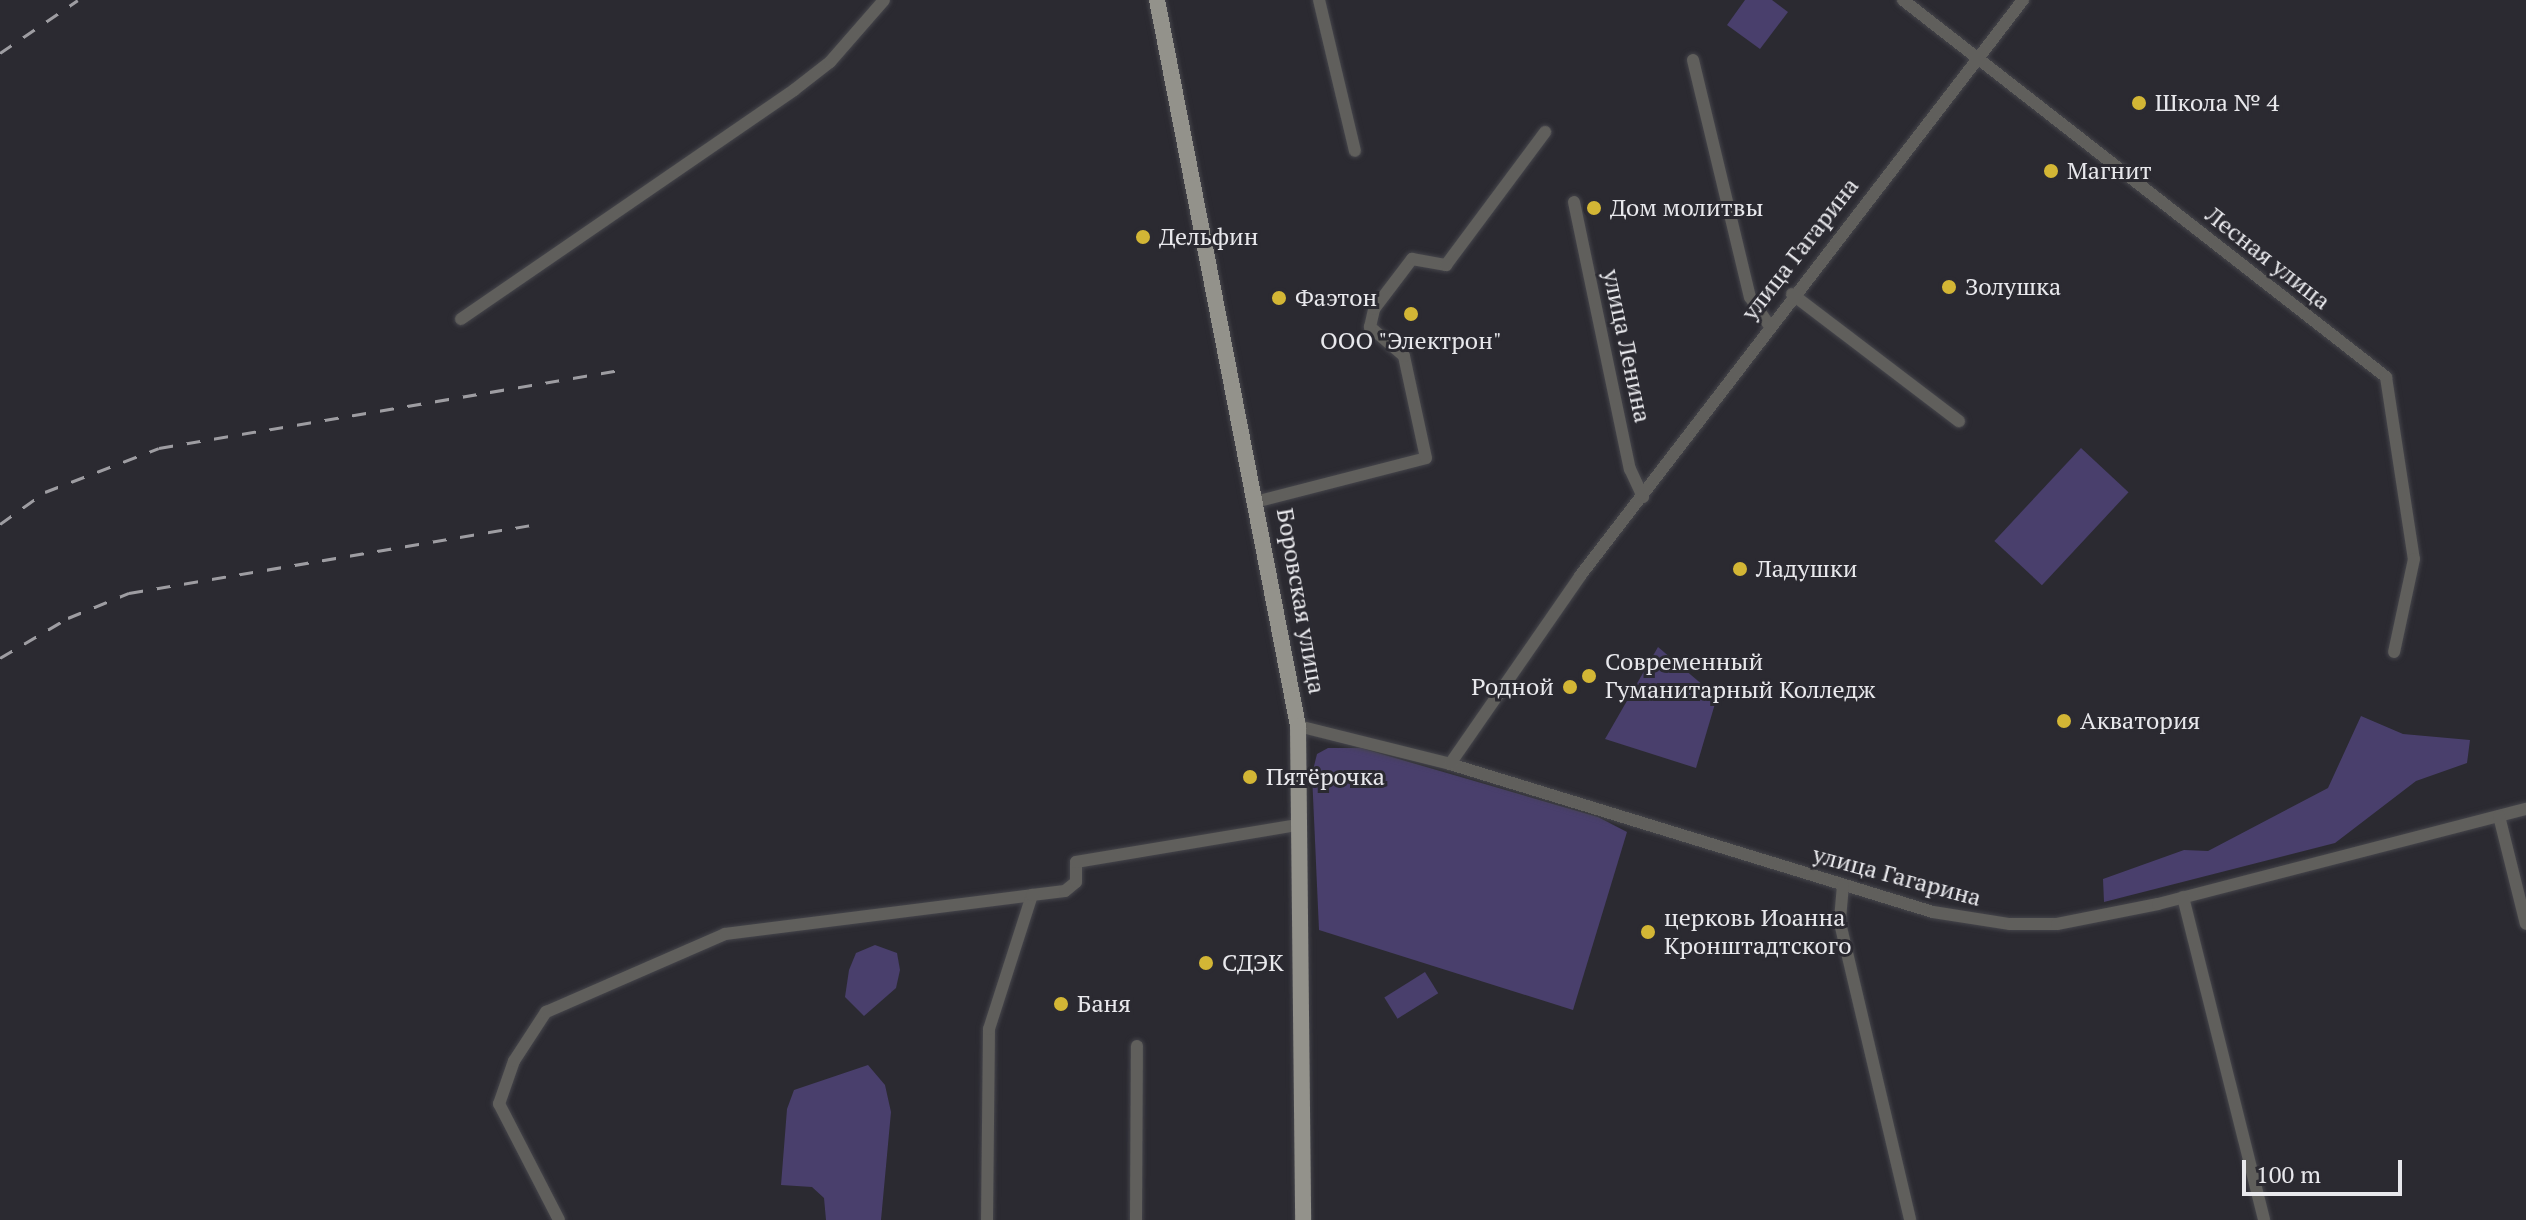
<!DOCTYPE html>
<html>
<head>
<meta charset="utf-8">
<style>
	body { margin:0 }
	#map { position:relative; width:2526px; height:1220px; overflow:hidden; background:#2b2a31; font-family:"PT Serif",serif }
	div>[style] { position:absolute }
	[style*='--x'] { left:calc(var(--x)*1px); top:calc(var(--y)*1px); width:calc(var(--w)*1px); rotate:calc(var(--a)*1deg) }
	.green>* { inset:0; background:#493f6c; transform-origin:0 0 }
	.roads { filter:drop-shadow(0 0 2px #45454b) drop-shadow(0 0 2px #45454b) }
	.minor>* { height:12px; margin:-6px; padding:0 6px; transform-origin:6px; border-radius:6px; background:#605f5c }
	.major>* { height:16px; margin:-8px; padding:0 8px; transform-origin:8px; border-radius:8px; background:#93928b }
	.rail>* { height:3px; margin-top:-1.5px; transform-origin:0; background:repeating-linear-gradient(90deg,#9e9da2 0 14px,transparent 0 28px) }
	.dots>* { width:22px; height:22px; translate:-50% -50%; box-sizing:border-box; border:4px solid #2b2a31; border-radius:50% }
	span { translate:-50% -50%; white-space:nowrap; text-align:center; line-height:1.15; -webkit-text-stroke:6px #2b2a31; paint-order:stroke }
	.poi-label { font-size:24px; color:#e8e8ec }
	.left { translate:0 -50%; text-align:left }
	.right { translate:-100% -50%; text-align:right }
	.street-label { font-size:24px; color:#e8e8ec }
	.scale { position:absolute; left:2242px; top:1160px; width:160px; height:36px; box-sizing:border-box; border:4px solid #e8e8ec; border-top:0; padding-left:10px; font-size:24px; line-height:28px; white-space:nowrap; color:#e8e8ec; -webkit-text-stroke:6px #2b2a31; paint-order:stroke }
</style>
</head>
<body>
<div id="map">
	<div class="green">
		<i style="clip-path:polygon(1745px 0,1772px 0,1788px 12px,1760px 49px,1727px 25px)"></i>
		<i style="left:2081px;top:448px;width:65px;height:127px;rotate:43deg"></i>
		<i style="clip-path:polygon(1658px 647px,1717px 697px,1696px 768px,1605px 739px)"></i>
		<i style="clip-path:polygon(2361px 716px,2403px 734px,2470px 740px,2467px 763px,2416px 781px,2335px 843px,2104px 902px,2103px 879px,2184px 850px,2208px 851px,2328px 788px)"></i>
		<i style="clip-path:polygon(1328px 748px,1361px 748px,1598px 817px,1627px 832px,1573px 1010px,1319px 930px,1312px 774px,1317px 754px)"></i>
		<i style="clip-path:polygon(875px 945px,897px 953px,900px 970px,896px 988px,864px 1016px,845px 997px,849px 970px,856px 953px)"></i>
		<i style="left:1425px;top:972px;width:25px;height:48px;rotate:58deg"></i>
		<i style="clip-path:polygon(868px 1065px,885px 1085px,891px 1112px,881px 1220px,826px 1220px,824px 1198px,812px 1187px,781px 1185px,787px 1109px,794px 1090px)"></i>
	</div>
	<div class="roads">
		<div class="minor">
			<i style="--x:1319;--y:0;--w:155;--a:76.6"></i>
			<i style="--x:1903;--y:0;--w:613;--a:37.97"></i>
			<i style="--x:2386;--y:377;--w:184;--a:81.3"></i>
			<i style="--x:2414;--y:559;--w:95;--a:102.1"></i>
			<i style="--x:1693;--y:60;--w:244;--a:76.5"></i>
			<i style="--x:1750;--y:297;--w:34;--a:56"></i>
			<i style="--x:1574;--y:202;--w:273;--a:78.2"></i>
			<i style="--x:1630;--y:469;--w:31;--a:65"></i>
			<i style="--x:1792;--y:294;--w:210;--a:37.3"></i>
			<i style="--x:461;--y:319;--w:404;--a:-34.5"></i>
			<i style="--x:794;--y:90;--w:46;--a:-37.9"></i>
			<i style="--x:830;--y:62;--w:82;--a:-48.9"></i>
			<i style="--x:1259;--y:501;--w:172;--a:-14.4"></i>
			<i style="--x:1426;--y:458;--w:104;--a:-102.2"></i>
			<i style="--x:1404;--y:356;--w:45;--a:-139.5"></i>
			<i style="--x:1370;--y:327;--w:18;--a:-77"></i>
			<i style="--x:1374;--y:309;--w:63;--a:-52.8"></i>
			<i style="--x:1412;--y:259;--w:35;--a:10"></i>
			<i style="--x:1446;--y:265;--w:166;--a:-53.3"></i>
			<i style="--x:1298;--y:726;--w:157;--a:14"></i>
			<i style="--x:1450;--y:764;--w:505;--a:17.04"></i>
			<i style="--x:1933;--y:912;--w:78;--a:8.9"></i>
			<i style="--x:2010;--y:924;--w:47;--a:0"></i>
			<i style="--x:2057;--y:924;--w:103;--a:-11.2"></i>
			<i style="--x:2158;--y:904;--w:380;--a:-14.5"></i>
			<i style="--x:1450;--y:764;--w:229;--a:-55.3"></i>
			<i style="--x:1580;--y:576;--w:727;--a:-52.44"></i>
			<i style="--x:2499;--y:816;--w:111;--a:76"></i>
			<i style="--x:1843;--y:885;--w:38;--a:95"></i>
			<i style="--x:1840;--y:923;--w:305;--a:76.7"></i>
			<i style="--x:2183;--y:897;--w:333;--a:75.9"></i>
			<i style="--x:559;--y:1220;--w:131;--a:-117.3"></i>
			<i style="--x:499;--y:1104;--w:46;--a:-70.8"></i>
			<i style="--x:514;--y:1061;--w:59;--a:-56.9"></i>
			<i style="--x:546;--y:1012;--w:195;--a:-23.5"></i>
			<i style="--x:725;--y:934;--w:309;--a:-7.2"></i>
			<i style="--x:987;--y:1220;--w:191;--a:-89.4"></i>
			<i style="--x:989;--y:1029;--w:141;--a:-72.2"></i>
			<i style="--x:1032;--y:895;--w:33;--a:-7"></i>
			<i style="--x:1065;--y:891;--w:14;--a:-39"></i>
			<i style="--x:1076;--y:882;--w:20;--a:-90"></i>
			<i style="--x:1076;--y:862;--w:225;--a:-9.5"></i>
			<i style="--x:1136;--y:1220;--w:174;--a:-89.7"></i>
		</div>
		<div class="major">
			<i style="--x:1157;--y:0;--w:740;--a:79.01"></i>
			<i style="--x:1298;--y:726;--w:494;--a:89.4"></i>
		</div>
	</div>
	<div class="rail">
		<i style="--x:0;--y:53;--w:94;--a:-34.2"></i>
		<i style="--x:0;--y:524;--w:55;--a:-35.4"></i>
		<i style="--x:45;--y:492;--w:122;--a:-21.1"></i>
		<i style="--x:159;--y:448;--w:475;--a:-9.6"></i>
		<i style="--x:0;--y:658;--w:79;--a:-30.5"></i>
		<i style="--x:68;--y:618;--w:66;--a:-22.3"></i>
		<i style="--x:129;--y:593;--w:419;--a:-9.6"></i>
	</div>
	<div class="dots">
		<i style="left:2139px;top:103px;background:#d3b635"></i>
		<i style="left:2051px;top:171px;background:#d3b635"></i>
		<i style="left:1594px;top:208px;background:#d3b635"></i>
		<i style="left:1143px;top:237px;background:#d3b635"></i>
		<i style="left:1949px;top:287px;background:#d3b635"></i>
		<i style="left:1279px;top:298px;background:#d3b635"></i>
		<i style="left:1411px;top:314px;background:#d3b635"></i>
		<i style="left:1740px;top:569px;background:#d3b635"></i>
		<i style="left:1589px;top:676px;background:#d3b635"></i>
		<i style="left:1570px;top:687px;background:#d3b635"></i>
		<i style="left:2064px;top:721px;background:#d3b635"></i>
		<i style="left:1250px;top:777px;background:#d3b635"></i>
		<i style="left:1648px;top:932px;background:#d3b635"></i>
		<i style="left:1206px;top:963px;background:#d3b635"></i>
		<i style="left:1061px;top:1004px;background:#d3b635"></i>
	</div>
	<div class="poi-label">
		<span class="left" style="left:2155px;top:103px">Школа № 4</span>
		<span class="left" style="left:2067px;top:171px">Магнит</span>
		<span class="left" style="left:1610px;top:208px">Дом молитвы</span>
		<span class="left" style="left:1159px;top:237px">Дельфин</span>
		<span class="left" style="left:1965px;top:287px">Золушка</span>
		<span class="left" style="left:1295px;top:298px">Фаэтон</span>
		<span style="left:1411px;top:341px">ООО "Электрон"</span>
		<span class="left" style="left:1756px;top:569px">Ладушки</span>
		<span class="left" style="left:1605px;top:676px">Современный<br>Гуманитарный Колледж</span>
		<span class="right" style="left:1554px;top:687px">Родной</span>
		<span class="left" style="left:2080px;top:721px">Акватория</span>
		<span class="left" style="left:1266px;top:777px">Пятёрочка</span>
		<span class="left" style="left:1664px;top:932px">церковь Иоанна<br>Кронштадтского</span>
		<span class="left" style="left:1222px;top:963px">СДЭК</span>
		<span class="left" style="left:1077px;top:1004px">Баня</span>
	</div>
	<div class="street-label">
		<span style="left:1800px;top:249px;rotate:-52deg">улица Гагарина</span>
		<span style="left:2268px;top:258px;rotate:38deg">Лесная улица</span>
		<span style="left:1627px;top:346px;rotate:78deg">улица Ленина</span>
		<span style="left:1301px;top:601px;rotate:80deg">Боровская улица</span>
		<span style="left:1897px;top:876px;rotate:15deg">улица Гагарина</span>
	</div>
	<div class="scale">100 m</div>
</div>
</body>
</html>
